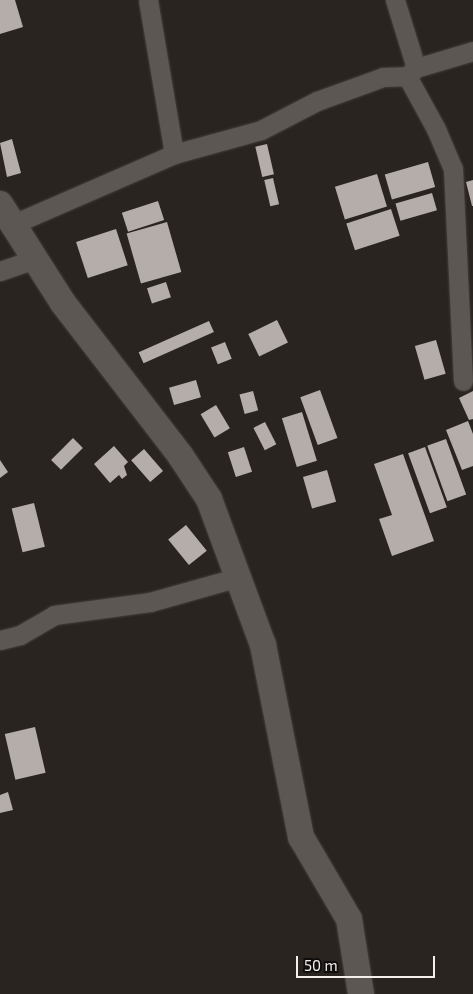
<!DOCTYPE html>
<html>
<head>
<meta charset="utf-8">
<style>
	body { margin:0 }
	#map { position:relative; width:473px; height:994px; overflow:hidden; background:#2a2421; font-family:"Exo 2",sans-serif }
	div>[style] { position:absolute }
	[style*='--x'] { left:calc(var(--x)*1px); top:calc(var(--y)*1px); width:calc(var(--w)*1px); rotate:calc(var(--a)*1deg) }
	.building>* { inset:0; background:#b4ada9; transform-origin:0 0 }
	.roads { filter:drop-shadow(0 0 1px #443f3d) drop-shadow(0 0 1px #443f3d) }
	.street>* { height:19px; margin:-9.5px; padding:0 9.5px; transform-origin:9.5px; border-radius:9.5px; background:#5d5753 }
	.secondary>* { height:26px; margin:-13px; padding:0 13px; transform-origin:13px; border-radius:13px; background:#5d5753 }
	span { translate:-50% -50%; white-space:nowrap; text-align:center; line-height:1.15; -webkit-text-stroke:5px #100e0d; paint-order:stroke }
	.scale { position:absolute; left:296px; top:956px; width:139px; height:22px; box-sizing:border-box; border:2px solid #f3efed; border-top:0; padding-left:6px; font-size:15px; line-height:18px; white-space:nowrap; color:#f3efed; -webkit-text-stroke:4px #100e0d; paint-order:stroke }
</style>
</head>
<body>
<div id="map">
	<div class="building">
		<i style="clip-path:polygon(0 0,15px 0,23px 27px,0 34px)"></i>
		<i style="clip-path:polygon(12px 139px,21px 173px,7px 177px,0 143px)"></i>
		<i style="left:267px;top:144px;width:31px;height:12px;rotate:77deg"></i>
		<i style="left:428px;top:162px;width:26px;height:45px;rotate:74deg"></i>
		<i style="left:377px;top:174px;width:34px;height:44px;rotate:73deg"></i>
		<i style="left:273px;top:178px;width:27px;height:9px;rotate:77deg"></i>
		<i style="clip-path:polygon(473px 180px,473px 206px,472px 206px,466px 182px)"></i>
		<i style="left:432px;top:193px;width:18px;height:38px;rotate:74deg"></i>
		<i style="left:158px;top:201px;width:20px;height:38px;rotate:72deg"></i>
		<i style="left:391px;top:209px;width:28px;height:47px;rotate:72deg"></i>
		<i style="left:167px;top:222px;width:52px;height:42px;rotate:74deg"></i>
		<i style="left:116px;top:229px;width:38px;height:42px;rotate:72deg"></i>
		<i style="left:166px;top:282px;width:16px;height:20px;rotate:72deg"></i>
		<i style="left:277px;top:320px;width:25px;height:32px;rotate:64deg"></i>
		<i style="left:209px;top:321px;width:12px;height:77px;rotate:66deg"></i>
		<i style="left:436px;top:340px;width:35px;height:22px;rotate:74deg"></i>
		<i style="left:225px;top:342px;width:18px;height:15px;rotate:68deg"></i>
		<i style="left:196px;top:380px;width:18px;height:28px;rotate:74deg"></i>
		<i style="left:320px;top:390px;width:51px;height:21px;rotate:70deg"></i>
		<i style="left:253px;top:391px;width:20px;height:14px;rotate:75deg"></i>
		<i style="clip-path:polygon(473px 391px,473px 419px,469px 420px,459px 398px)"></i>
		<i style="left:216px;top:405px;width:27px;height:18px;rotate:59deg"></i>
		<i style="left:302px;top:412px;width:51px;height:21px;rotate:73deg"></i>
		<i style="clip-path:polygon(468px 421px,473px 434px,473px 466px,462px 470px,446px 430px)"></i>
		<i style="left:265px;top:422px;width:25px;height:13px;rotate:63deg"></i>
		<i style="left:73px;top:438px;width:14px;height:31px;rotate:45deg"></i>
		<i style="left:446px;top:439px;width:59px;height:20px;rotate:70deg"></i>
		<i style="clip-path:polygon(114px 446px,128px 462px,124px 466px,127px 475px,122px 479px,119px 475px,110px 483px,94px 464px)"></i>
		<i style="left:244px;top:447px;width:26px;height:17px;rotate:72deg"></i>
		<i style="left:425px;top:447px;width:64px;height:18px;rotate:70deg"></i>
		<i style="left:144px;top:449px;width:29px;height:17px;rotate:49deg"></i>
		<i style="clip-path:polygon(403px 454px,434px 541px,392px 556px,379px 519px,392px 515px,374px 464px)"></i>
		<i style="clip-path:polygon(0 460px,8px 472px,0 478px)"></i>
		<i style="left:327px;top:470px;width:33px;height:25px;rotate:74deg"></i>
		<i style="left:34px;top:503px;width:45px;height:23px;rotate:76deg"></i>
		<i style="left:186px;top:525px;width:33px;height:23px;rotate:51deg"></i>
		<i style="left:35px;top:727px;width:47px;height:31px;rotate:77deg"></i>
		<i style="clip-path:polygon(8px 792px,13px 810px,0 813px,0 795px)"></i>
	</div>
	<div class="roads">
		<div class="street">
			<i style="--x:148;--y:0;--w:156;--a:80.4"></i>
			<i style="--x:395;--y:0;--w:71;--a:72.8"></i>
			<i style="--x:407;--y:76;--w:60;--a:61.3"></i>
			<i style="--x:436;--y:129;--w:43;--a:67"></i>
			<i style="--x:453;--y:169;--w:212;--a:87.3"></i>
			<i style="--x:11;--y:225;--w:178;--a:-23.5"></i>
			<i style="--x:174;--y:154;--w:90;--a:-15.4"></i>
			<i style="--x:261;--y:130;--w:63;--a:-27.4"></i>
			<i style="--x:317;--y:101;--w:70;--a:-20"></i>
			<i style="--x:383;--y:77;--w:24;--a:-2"></i>
			<i style="--x:407;--y:76;--w:12;--a:-42"></i>
			<i style="--x:416;--y:68;--w:59;--a:-16.6"></i>
			<i style="--x:0;--y:271;--w:36;--a:-19"></i>
			<i style="--x:0;--y:640;--w:21;--a:-14"></i>
			<i style="--x:20;--y:635;--w:39;--a:-30"></i>
			<i style="--x:54;--y:615;--w:97;--a:-7.7"></i>
			<i style="--x:150;--y:602;--w:92;--a:-15.7"></i>
		</div>
		<div class="secondary">
			<i style="--x:0;--y:204;--w:117;--a:57.5"></i>
			<i style="--x:63;--y:303;--w:192;--a:52.4"></i>
			<i style="--x:180;--y:455;--w:53;--a:56.6"></i>
			<i style="--x:209;--y:499;--w:156;--a:69.7"></i>
			<i style="--x:263;--y:645;--w:196;--a:78.8"></i>
			<i style="--x:301;--y:837;--w:95;--a:59.7"></i>
			<i style="--x:349;--y:919;--w:76;--a:80.9"></i>
		</div>
	</div>
	<div class="scale">50 m</div>
</div>
</body>
</html>
